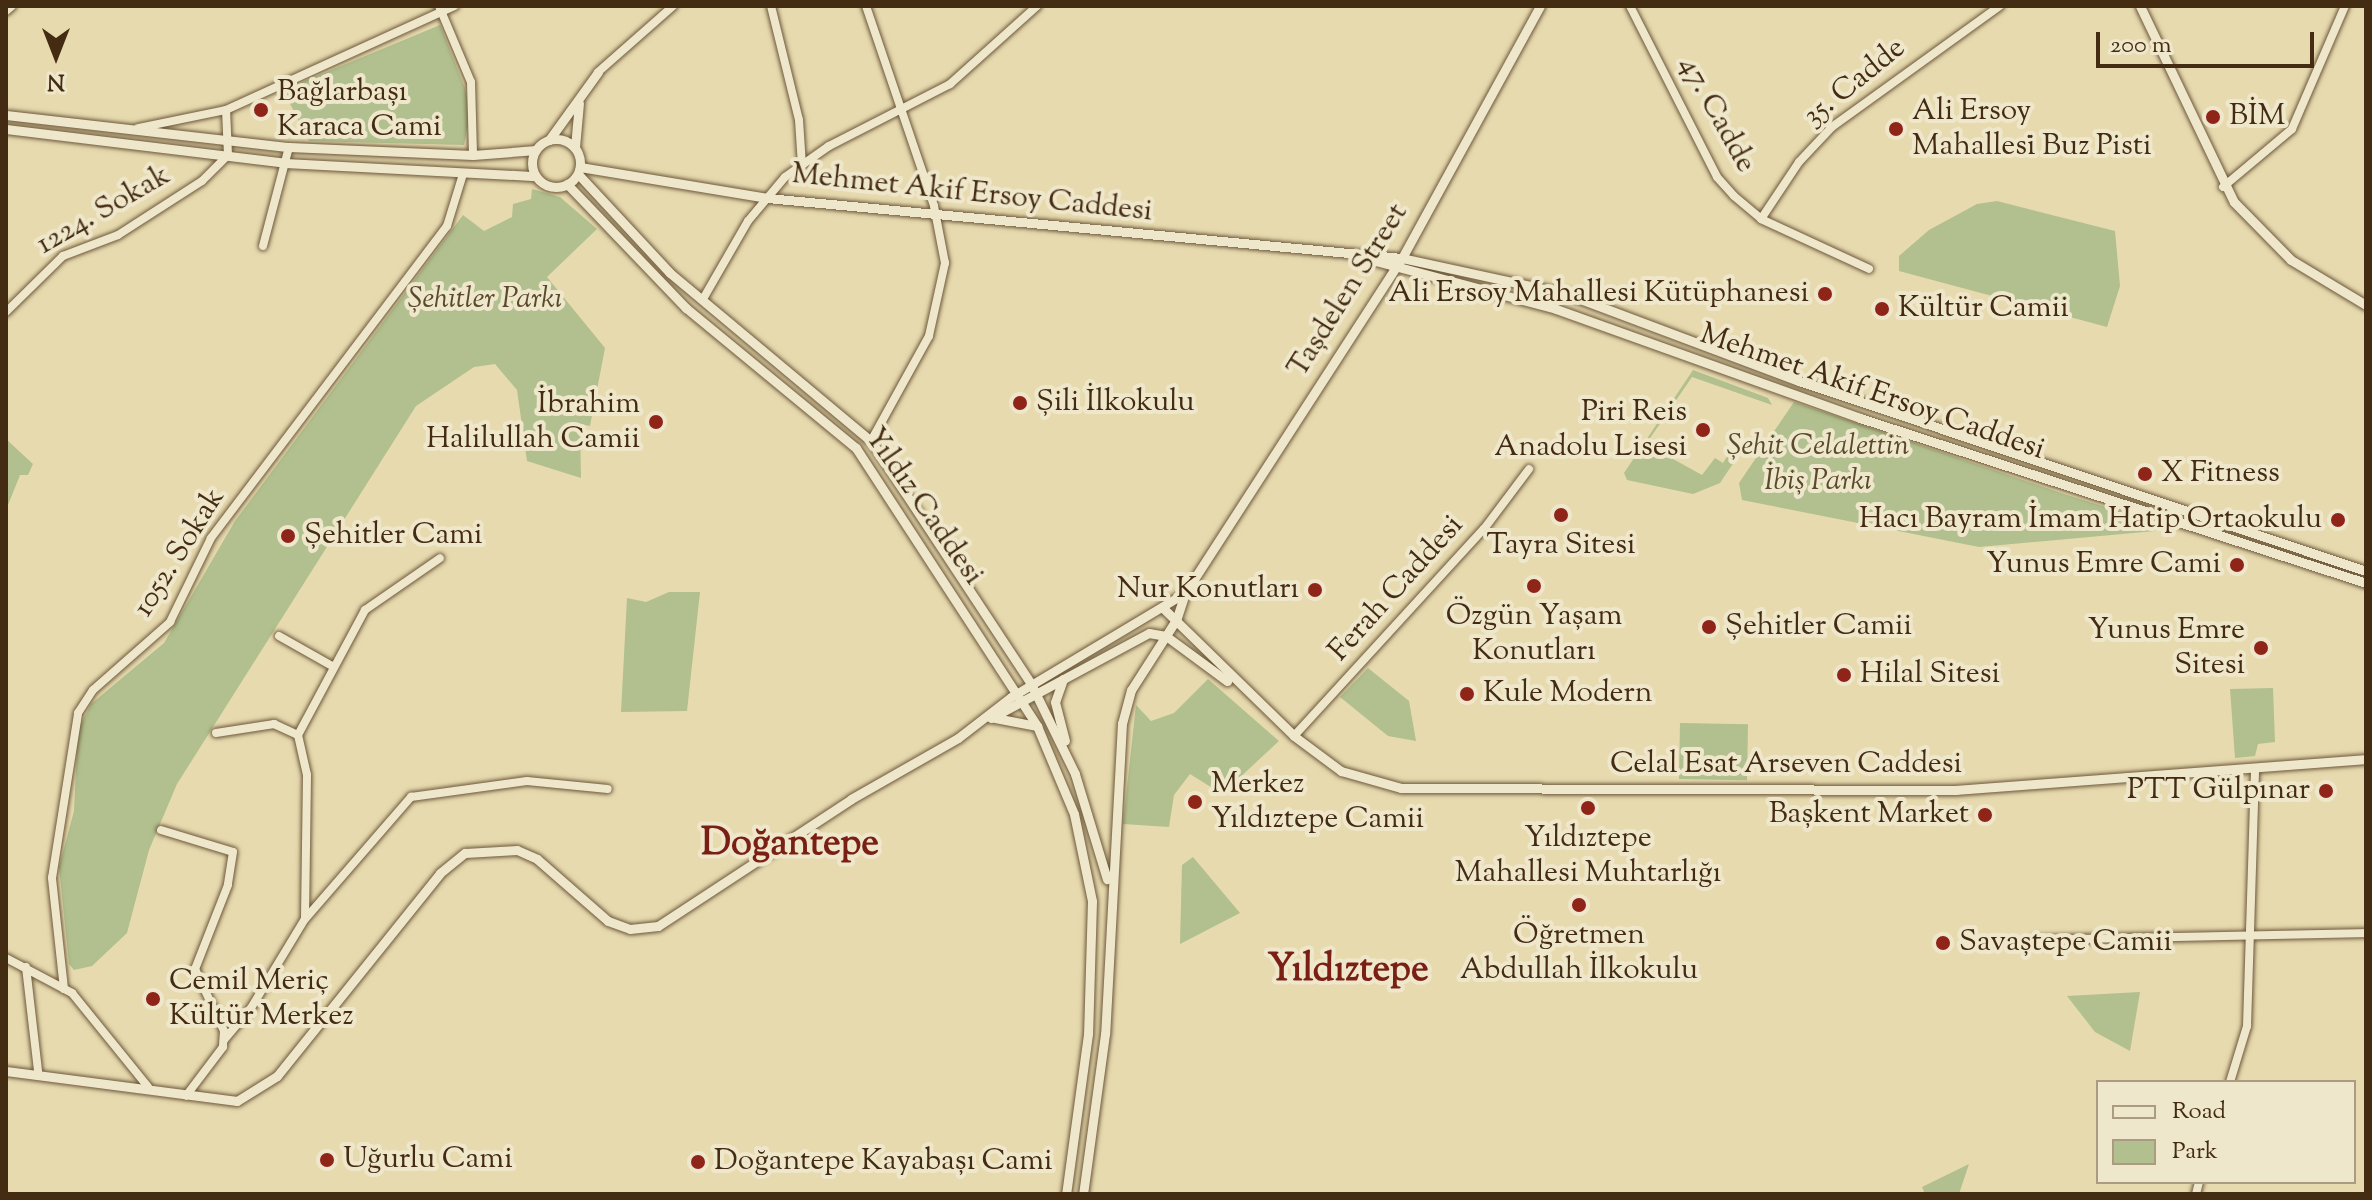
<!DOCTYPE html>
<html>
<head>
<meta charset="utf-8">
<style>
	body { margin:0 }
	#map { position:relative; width:2372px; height:1200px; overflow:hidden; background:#e7daaf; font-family:"Sorts Mill Goudy",serif }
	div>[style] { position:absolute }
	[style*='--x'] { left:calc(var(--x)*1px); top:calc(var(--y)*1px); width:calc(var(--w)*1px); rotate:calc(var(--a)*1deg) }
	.green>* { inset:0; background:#b1c08e; transform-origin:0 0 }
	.roads { filter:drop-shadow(0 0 2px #6d583a) drop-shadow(0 0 2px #6d583a) }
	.tertiary>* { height:8px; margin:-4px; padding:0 4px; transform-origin:4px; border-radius:4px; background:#efe7cb }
	.secondary>* { height:9px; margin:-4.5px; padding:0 4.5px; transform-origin:4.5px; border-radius:4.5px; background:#efe7cb }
	.secondary>.ring { margin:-4.5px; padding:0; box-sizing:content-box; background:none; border:9px solid #efe7cb; border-radius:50% }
	.dots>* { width:22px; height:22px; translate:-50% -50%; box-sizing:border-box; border:4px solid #efe7cb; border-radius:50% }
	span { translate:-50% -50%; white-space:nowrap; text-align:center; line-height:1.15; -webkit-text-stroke:8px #efe7cb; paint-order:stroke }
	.street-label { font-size:30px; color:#442c13 }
	.poi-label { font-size:30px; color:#442c13 }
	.left { translate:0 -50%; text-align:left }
	.right { translate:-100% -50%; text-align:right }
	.park-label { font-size:30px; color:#5a4a2c; font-style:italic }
	.district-label { font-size:38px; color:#7a1f14; font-weight:700 }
	.frame { position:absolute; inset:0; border:8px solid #442c13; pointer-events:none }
	.legend { position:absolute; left:2096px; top:1080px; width:260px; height:104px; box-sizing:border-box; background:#efe7cb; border:2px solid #ab9c81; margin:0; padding:10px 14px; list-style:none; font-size:24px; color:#442c13 }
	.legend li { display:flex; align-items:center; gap:16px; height:40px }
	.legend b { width:40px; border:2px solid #ab9c81 }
	.north { position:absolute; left:16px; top:16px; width:80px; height:80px; -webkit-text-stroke:6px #efe7cb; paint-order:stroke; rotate:180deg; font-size:22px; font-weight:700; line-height:32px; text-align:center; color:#442c13 }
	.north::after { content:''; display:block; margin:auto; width:28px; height:36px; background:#442c13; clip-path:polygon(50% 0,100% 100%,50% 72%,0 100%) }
	.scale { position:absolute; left:2096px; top:32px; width:218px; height:36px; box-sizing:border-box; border:4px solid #442c13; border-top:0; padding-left:10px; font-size:24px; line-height:28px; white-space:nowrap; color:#442c13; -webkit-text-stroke:6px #efe7cb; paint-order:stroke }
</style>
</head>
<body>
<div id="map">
	<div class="green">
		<i style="clip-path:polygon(440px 25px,465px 88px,470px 114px,464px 145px,309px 141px,283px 90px)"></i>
		<i style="clip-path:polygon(532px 189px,560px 197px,597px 229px,547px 277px,605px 348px,590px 426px,580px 424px,581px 478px,527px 461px,517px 390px,495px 364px,474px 367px,416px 406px,177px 784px,149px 850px,127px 933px,92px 966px,74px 970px,69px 964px,59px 867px,74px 811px,78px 730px,91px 704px,164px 643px,235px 521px,463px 215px,484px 231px,512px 217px,513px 204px,531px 199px)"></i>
		<i style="clip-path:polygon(1997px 201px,2115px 231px,2120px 286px,2107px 327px,1899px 271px,1899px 256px,1929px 230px,1977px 204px)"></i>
		<i style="clip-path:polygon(1693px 370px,1768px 398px,1772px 405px,1692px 377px,1646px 444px,1702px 475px,1715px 458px,1723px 463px,1734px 445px,1742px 450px,1720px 483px,1693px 494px,1627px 480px,1624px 473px)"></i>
		<i style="clip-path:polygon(1794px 402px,2067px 495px,2177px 529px,1979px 547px,1742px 500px,1739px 483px)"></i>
		<i style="clip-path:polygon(6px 439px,33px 464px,28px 475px,20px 475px,6px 510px)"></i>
		<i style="clip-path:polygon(669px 592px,700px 592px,687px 711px,621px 712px,627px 598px,646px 602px)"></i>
		<i style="clip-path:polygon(1368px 668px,1409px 701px,1416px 741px,1388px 736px,1340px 697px)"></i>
		<i style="clip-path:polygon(1208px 679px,1279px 741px,1222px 794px,1190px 774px,1174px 795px,1169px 827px,1123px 824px,1136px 705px,1151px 721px,1174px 713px)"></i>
		<i style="clip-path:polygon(2273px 688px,2275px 742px,2258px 744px,2255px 756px,2235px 758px,2230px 689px)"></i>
		<i style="left:1680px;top:723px;width:68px;height:56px;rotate:1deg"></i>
		<i style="clip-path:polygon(1193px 857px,1240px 913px,1180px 944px,1182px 865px)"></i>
		<i style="clip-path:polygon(2140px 992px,2130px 1051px,2095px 1032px,2067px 996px)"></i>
		<i style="clip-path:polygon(1969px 1164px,1959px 1194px,1925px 1194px,1922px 1187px)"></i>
	</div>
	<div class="roads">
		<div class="tertiary">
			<i style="--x:439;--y:6;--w:82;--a:67.2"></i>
			<i style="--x:471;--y:82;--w:73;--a:88.4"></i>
			<i style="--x:771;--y:6;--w:117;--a:76.2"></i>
			<i style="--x:799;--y:120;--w:45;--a:86.2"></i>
			<i style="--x:866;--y:6;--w:211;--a:71.2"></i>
			<i style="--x:934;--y:206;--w:58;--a:79.1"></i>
			<i style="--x:945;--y:263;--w:75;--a:102.4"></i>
			<i style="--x:929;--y:336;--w:120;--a:118.9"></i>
			<i style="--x:1630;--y:6;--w:192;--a:63"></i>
			<i style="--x:1717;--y:177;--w:25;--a:48"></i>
			<i style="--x:1734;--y:196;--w:35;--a:40"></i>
			<i style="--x:1761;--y:219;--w:119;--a:24.8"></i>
			<i style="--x:6;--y:11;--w:8;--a:-40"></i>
			<i style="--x:598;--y:72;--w:100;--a:-41.3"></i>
			<i style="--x:138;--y:128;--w:90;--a:-11.6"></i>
			<i style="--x:226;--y:110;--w:251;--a:-24.5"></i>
			<i style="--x:2223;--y:187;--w:90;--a:-40"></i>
			<i style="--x:2292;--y:129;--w:134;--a:-66.7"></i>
			<i style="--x:1761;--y:219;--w:69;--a:-56.3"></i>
			<i style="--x:1799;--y:162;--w:48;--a:-46.7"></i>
			<i style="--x:1832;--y:127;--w:207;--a:-35.8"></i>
			<i style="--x:263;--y:246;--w:102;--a:-75.3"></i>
			<i style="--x:703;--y:299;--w:90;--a:-60"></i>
			<i style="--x:748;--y:221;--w:57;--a:-49.9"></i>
			<i style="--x:785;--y:177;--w:54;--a:-35.2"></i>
			<i style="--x:829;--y:146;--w:136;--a:-27.1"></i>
			<i style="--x:950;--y:84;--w:117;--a:-41.9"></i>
			<i style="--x:6;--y:312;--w:80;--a:-44.5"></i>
			<i style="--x:63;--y:256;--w:59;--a:-20.9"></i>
			<i style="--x:118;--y:235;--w:100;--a:-32.7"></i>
			<i style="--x:202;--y:181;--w:37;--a:-45"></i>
			<i style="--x:228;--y:155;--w:45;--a:-92.5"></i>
			<i style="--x:279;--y:636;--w:61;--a:29.5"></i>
			<i style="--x:216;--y:733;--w:59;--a:-8.8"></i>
			<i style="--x:274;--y:724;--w:26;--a:25"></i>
			<i style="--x:298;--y:735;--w:41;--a:77.3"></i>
			<i style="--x:307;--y:775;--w:143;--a:90.8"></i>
			<i style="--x:298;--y:735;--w:142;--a:-61.8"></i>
			<i style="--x:365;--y:610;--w:91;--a:-34.7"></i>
			<i style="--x:1294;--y:736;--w:281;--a:-47.5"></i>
			<i style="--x:1484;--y:529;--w:75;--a:-53.1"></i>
			<i style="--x:161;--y:830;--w:75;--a:17"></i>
			<i style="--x:233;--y:852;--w:33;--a:99"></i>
			<i style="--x:228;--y:885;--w:90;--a:111.4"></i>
			<i style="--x:195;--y:969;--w:68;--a:64.9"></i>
			<i style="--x:224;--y:1031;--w:16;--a:94"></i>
			<i style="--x:223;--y:1047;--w:61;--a:127.1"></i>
			<i style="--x:2035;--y:940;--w:331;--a:-1.2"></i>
			<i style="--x:6;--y:958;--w:75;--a:27.9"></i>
			<i style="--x:72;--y:993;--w:121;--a:51"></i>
			<i style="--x:26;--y:967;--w:105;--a:83.4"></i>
			<i style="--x:64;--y:989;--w:112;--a:-96.2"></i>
			<i style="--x:52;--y:878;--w:167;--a:-81"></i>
			<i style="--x:78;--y:713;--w:27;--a:-57"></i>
			<i style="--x:93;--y:690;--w:103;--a:-41.4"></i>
			<i style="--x:170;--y:622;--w:93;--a:-64"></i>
			<i style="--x:211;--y:538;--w:391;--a:-52.9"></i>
			<i style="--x:447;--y:226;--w:54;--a:-72.9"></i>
			<i style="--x:224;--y:1040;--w:42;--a:-49.8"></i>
			<i style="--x:251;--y:1008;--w:104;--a:-58.8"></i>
			<i style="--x:305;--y:919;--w:162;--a:-49"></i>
			<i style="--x:411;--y:797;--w:117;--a:-7.9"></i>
			<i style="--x:527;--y:781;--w:81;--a:5.6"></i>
			<i style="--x:2230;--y:1082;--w:59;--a:-73.1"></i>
			<i style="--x:2247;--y:1026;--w:257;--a:-88.2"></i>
			<i style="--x:2196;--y:1194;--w:12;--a:-76"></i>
		</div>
		<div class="secondary">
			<i style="--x:2140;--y:6;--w:217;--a:64.4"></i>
			<i style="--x:2234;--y:202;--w:81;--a:45.5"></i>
			<i style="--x:2291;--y:260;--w:87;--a:31"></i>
			<i style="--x:6;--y:115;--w:285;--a:6.5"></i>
			<i style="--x:289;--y:147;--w:184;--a:2.5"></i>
			<i style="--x:473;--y:155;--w:63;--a:-4.5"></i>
			<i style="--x:6;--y:129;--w:281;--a:6.9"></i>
			<i style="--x:285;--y:163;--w:251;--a:3"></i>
			<i class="ring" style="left:532px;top:139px;width:39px;height:39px"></i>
			<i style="--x:549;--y:140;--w:84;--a:-54.2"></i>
			<i style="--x:575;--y:147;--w:44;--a:-84.8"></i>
			<i style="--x:580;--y:167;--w:190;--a:9.4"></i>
			<i style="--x:767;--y:198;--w:638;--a:5.4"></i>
			<i style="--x:1402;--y:258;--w:169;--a:12.3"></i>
			<i style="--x:1567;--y:294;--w:248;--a:20.6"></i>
			<i style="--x:1799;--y:381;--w:598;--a:18.53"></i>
			<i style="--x:578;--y:174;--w:135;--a:47.1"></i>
			<i style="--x:670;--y:273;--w:262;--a:39.9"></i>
			<i style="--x:871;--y:441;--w:291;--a:56.6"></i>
			<i style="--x:1031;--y:684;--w:100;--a:63.9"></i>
			<i style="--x:1075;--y:774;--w:110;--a:73.1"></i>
			<i style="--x:567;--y:184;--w:172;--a:46.2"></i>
			<i style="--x:686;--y:308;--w:220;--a:39.5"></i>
			<i style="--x:856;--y:448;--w:332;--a:56.9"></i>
			<i style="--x:1037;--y:726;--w:95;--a:67.2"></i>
			<i style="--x:1074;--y:814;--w:89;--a:78.3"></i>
			<i style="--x:1092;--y:901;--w:133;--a:91.7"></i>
			<i style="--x:1088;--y:1034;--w:162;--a:97.8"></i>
			<i style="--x:1376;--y:261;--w:186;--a:14.9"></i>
			<i style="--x:1556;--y:309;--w:323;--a:19.7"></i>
			<i style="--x:1860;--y:418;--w:532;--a:18.06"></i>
			<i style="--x:1185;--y:593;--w:399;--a:-57.1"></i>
			<i style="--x:1402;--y:258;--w:287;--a:-61.3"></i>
			<i style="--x:1163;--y:608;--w:183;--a:44.3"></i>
			<i style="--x:1294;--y:736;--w:59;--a:36.7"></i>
			<i style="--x:1341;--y:771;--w:62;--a:15.8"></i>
			<i style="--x:1401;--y:788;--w:555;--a:0.21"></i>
			<i style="--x:1956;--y:790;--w:411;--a:-4.3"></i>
			<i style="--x:1063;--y:679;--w:24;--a:109"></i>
			<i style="--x:1055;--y:702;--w:40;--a:75.6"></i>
			<i style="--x:991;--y:718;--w:179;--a:-28.3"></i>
			<i style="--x:1149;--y:633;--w:17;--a:10"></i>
			<i style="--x:1166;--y:636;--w:76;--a:36.4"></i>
			<i style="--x:995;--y:718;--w:43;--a:10.8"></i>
			<i style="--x:6;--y:1071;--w:233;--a:7.4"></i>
			<i style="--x:237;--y:1101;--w:47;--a:-32"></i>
			<i style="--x:277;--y:1076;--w:260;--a:-51.2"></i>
			<i style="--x:440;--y:873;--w:32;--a:-39"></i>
			<i style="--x:465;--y:853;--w:52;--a:-3.3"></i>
			<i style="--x:517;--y:850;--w:22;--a:24"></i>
			<i style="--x:537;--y:859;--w:94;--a:41.1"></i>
			<i style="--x:608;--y:921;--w:23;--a:20"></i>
			<i style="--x:630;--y:929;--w:28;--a:-6"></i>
			<i style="--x:658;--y:926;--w:231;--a:-33.3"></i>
			<i style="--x:851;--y:799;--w:123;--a:-29.7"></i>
			<i style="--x:958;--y:738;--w:67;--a:-37.7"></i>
			<i style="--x:1011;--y:697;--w:203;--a:-30.9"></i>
			<i style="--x:1185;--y:593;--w:28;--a:108"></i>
			<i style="--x:1176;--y:620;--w:83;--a:122.7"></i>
			<i style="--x:1131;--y:690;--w:34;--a:105"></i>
			<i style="--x:1122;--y:723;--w:311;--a:93.1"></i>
			<i style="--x:1105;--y:1034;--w:162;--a:97.8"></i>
		</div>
	</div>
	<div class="dots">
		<i style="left:261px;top:110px;background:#8f2418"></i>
		<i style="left:2213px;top:117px;background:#8f2418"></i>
		<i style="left:1896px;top:129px;background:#8f2418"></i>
		<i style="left:1825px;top:294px;background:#8f2418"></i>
		<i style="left:1882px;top:309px;background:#8f2418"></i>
		<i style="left:1020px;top:403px;background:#8f2418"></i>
		<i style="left:656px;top:422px;background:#8f2418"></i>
		<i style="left:1703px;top:430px;background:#8f2418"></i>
		<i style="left:2145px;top:474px;background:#8f2418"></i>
		<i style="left:1561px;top:515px;background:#8f2418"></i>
		<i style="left:2338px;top:520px;background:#8f2418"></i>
		<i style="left:288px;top:536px;background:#8f2418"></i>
		<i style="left:2237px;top:565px;background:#8f2418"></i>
		<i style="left:1534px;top:586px;background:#8f2418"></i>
		<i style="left:1315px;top:590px;background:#8f2418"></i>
		<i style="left:1709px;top:627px;background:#8f2418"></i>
		<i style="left:2261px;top:648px;background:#8f2418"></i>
		<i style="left:1844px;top:675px;background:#8f2418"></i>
		<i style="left:1467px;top:694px;background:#8f2418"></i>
		<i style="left:2326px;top:791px;background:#8f2418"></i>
		<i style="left:1195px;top:802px;background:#8f2418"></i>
		<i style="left:1588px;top:808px;background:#8f2418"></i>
		<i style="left:1985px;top:815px;background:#8f2418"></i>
		<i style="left:1579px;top:905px;background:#8f2418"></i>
		<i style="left:1943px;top:943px;background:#8f2418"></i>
		<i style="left:153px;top:999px;background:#8f2418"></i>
		<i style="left:327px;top:1160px;background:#8f2418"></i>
		<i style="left:698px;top:1162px;background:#8f2418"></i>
	</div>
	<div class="street-label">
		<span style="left:1855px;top:83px;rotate:-39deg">35. Cadde</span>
		<span style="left:1716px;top:115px;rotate:61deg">47. Cadde</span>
		<span style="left:972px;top:194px;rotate:6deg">Mehmet Akif Ersoy Caddesi</span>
		<span style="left:104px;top:211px;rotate:-30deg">1224. Sokak</span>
		<span style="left:1349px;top:291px;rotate:-58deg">Taşdelen Street</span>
		<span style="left:1872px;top:393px;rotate:19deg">Mehmet Akif Ersoy Caddesi</span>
		<span style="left:923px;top:507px;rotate:55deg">Yıldız Caddesi</span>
		<span style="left:180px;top:553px;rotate:-58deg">1052. Sokak</span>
		<span style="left:1397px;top:589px;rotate:-48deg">Ferah Caddesi</span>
		<span style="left:1786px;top:765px">Celal Esat Arseven Caddesi</span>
	</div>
	<div class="poi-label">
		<span class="left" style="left:277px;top:110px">Bağlarbaşı<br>Karaca Cami</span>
		<span class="left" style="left:1912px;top:129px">Ali Ersoy<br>Mahallesi̇ Buz Pisti</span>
		<span class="left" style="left:2229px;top:117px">BİM</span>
		<span class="right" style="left:1809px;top:294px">Ali Ersoy Mahallesi Kütüphanesi</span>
		<span class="left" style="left:1898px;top:309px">Kültür Camii</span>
		<span class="left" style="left:1036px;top:403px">Şili İlkokulu</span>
		<span class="right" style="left:640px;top:422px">İbrahim<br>Halilullah Camii</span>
		<span class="right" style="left:1687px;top:430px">Piri Reis<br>Anadolu Lisesi</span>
		<span class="left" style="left:2161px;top:474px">X Fitness</span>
		<span class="right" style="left:2322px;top:520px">Hacı Bayram İmam Hatip Ortaokulu</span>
		<span class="left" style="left:304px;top:536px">Şehitler Cami</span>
		<span style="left:1561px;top:546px">Tayra Sitesi</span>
		<span class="right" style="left:2221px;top:565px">Yunus Emre Cami</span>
		<span class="right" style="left:1299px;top:590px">Nur Konutları</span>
		<span style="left:1534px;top:634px">Özgün Yaşam<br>Konutları</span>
		<span class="left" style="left:1725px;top:627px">Şehitler Camii</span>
		<span class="right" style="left:2245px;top:648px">Yunus Emre<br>Sitesi</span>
		<span class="left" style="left:1860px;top:675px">Hilal Sitesi</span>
		<span class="left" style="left:1483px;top:694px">Kule Modern</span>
		<span class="left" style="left:1211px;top:802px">Merkez<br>Yıldıztepe Camii</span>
		<span class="right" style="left:2310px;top:791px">PTT Gülpınar</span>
		<span class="right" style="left:1969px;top:815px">Başkent Market</span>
		<span style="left:1588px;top:856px">Yıldıztepe<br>Mahallesi Muhtarlığı</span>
		<span style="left:1579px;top:953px">Öğretmen<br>Abdullah İlkokulu</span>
		<span class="left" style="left:1959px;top:943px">Savaştepe Camii</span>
		<span class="left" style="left:169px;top:999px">Cemil Meriç<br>Kültür Merkez</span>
		<span class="left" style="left:343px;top:1160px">Uğurlu Cami</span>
		<span class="left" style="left:714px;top:1162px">Doğantepe Kayabaşı Cami</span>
	</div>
	<div class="park-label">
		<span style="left:485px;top:300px">Şehitler Parkı</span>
		<span style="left:1818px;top:464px">Şehit Celalettin<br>İbiş Parkı</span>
	</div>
	<div class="district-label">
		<span style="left:790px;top:846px">Doğantepe</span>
		<span style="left:1348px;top:972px">Yıldıztepe</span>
	</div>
	<div class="frame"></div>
	<ul class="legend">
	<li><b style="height:10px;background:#efe7cb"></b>Road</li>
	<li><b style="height:22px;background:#b1c08e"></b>Park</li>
	</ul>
	<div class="north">N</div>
	<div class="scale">200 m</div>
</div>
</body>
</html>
